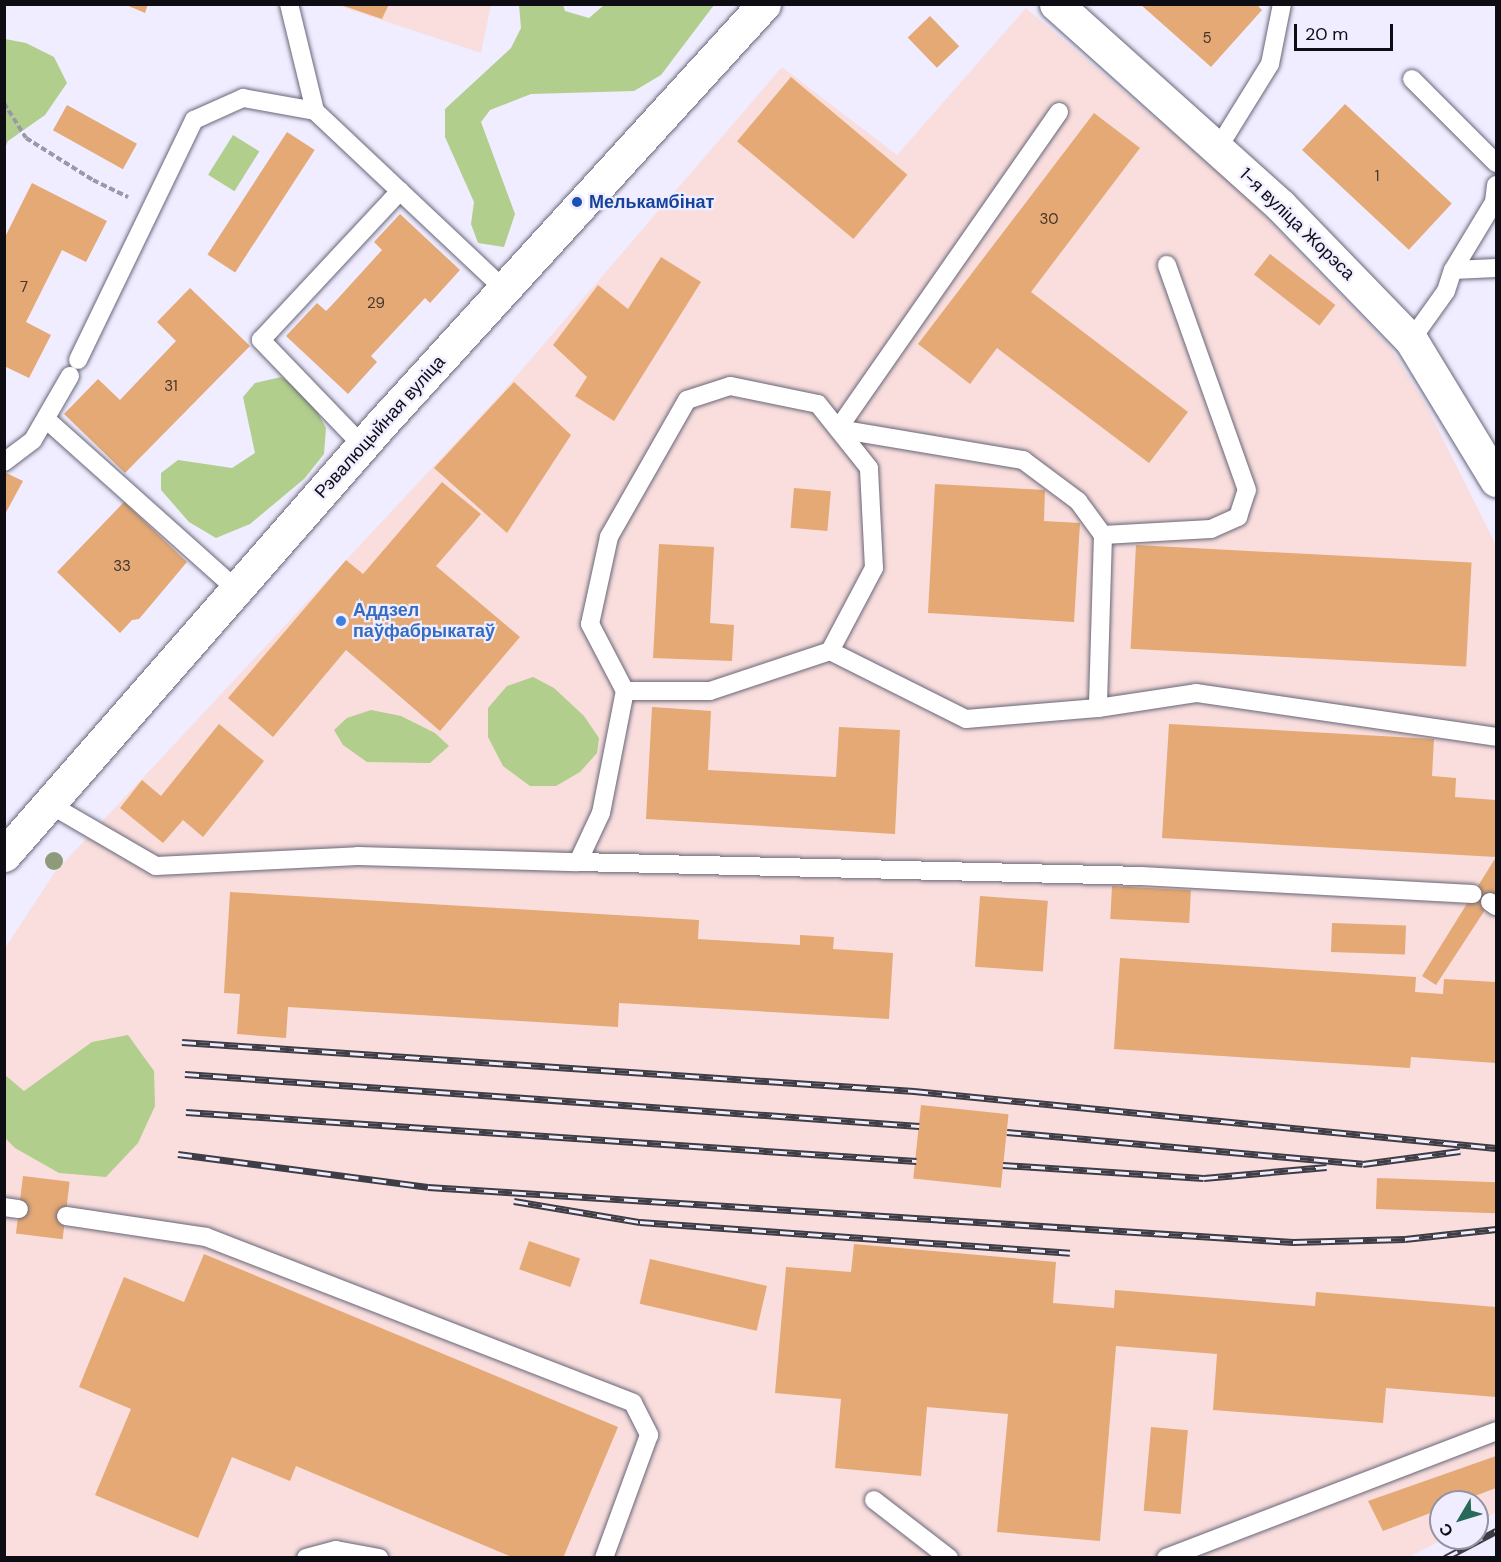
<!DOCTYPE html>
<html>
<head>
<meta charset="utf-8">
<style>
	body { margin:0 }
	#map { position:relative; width:1501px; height:1562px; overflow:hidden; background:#efedff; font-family:"DM Sans",sans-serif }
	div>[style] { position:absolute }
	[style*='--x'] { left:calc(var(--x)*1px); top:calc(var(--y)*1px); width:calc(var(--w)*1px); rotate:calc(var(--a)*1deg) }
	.industrial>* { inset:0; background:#f9dedd }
	.green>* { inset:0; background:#b1ce8d; transform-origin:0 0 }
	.building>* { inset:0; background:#e4a975; transform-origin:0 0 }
	.path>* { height:4px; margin-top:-2px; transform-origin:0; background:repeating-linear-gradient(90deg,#9b99a7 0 6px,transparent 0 9px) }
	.roads { filter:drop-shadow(0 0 2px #696679) drop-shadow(0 0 2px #696679) }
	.service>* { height:18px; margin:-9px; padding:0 9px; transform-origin:9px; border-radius:9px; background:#fff }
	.minor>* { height:33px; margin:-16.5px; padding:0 16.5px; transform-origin:16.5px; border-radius:16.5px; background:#fff }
	.rail>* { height:7px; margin-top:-3.5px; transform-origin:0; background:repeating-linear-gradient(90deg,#efedff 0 14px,#3e3d46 0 28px); box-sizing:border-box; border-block:2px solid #3e3d46 }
	.trees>* { width:18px; height:18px; margin:-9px; border-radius:50%; background:#8d9b7a }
	.dots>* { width:16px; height:16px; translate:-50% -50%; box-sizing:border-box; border:3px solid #efedff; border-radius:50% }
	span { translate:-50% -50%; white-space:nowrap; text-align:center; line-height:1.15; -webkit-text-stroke:4.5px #efedff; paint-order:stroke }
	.number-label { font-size:15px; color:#44342c }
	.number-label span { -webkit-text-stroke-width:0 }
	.transit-label { font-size:18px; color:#164399; font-weight:700 }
	.left { translate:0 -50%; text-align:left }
	.street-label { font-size:18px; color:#0e0d14 }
	.shop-label { font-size:18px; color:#366cbe; font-weight:700 }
	.frame { position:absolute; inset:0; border:6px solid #0e0d14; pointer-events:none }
	.north { position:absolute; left:1429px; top:1490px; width:60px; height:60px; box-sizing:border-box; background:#efedff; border:2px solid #9593a1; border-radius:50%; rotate:232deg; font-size:16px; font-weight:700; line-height:24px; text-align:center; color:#0e0d14 }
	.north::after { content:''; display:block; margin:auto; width:21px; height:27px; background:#286a5a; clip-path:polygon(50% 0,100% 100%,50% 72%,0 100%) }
	.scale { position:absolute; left:1294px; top:24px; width:99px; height:27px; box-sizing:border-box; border:3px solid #0e0d14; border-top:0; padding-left:8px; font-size:18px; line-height:21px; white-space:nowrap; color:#0e0d14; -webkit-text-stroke:4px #efedff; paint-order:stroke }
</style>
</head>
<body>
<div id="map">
	<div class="industrial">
		<i style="clip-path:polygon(336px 5px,491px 5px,481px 53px)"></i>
		<i style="clip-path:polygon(1026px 8px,1244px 194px,1390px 347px,1426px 405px,1496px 545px,1496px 1512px,1477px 1523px,1477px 1502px,1441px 1502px,1441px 1538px,1446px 1538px,1407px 1558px,5px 1558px,5px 948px,55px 872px,500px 395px,782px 67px,897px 155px)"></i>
	</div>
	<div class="green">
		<i style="clip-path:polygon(519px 5px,563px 5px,565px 11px,589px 18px,604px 5px,714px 5px,661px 75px,634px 91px,531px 94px,490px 110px,481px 122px,515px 214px,504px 247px,478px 243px,471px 224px,474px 202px,445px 137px,445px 109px,511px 48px,521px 28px)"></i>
		<i style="clip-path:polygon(5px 39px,26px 43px,54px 57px,67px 83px,45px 115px,8px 141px,5px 148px)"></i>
		<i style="left:233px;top:135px;width:31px;height:47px;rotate:32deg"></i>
		<i style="clip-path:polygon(281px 377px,307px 393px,326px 428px,324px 454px,304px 479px,250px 524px,216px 538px,189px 522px,161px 490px,161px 473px,178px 460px,232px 468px,255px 453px,243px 397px,255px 383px)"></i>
		<i style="clip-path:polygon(533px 677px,554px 688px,584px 716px,599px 738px,597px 753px,580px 772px,556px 786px,530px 786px,503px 766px,488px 737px,488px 708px,507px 686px)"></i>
		<i style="clip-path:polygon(371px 710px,401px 716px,435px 733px,449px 746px,430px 763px,367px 762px,343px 745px,334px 730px,347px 718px)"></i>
		<i style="clip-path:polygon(128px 1035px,154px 1071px,155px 1106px,138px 1143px,106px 1177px,59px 1173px,15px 1148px,5px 1138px,5px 1075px,24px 1091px,92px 1042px)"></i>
	</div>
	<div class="building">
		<i style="clip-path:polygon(124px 4px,148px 4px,145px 13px)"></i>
		<i style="clip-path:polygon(338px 4px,389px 4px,382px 19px)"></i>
		<i style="clip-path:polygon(1140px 4px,1256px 4px,1262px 10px,1211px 67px)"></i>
		<i style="left:930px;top:16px;width:42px;height:31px;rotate:46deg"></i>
		<i style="left:791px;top:77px;width:152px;height:84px;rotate:40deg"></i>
		<i style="left:1345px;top:104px;width:146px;height:63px;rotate:43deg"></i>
		<i style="left:67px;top:105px;width:80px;height:29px;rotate:29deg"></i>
		<i style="clip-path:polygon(1094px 113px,1140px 148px,1031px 292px,1188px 412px,1149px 463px,997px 348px,970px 384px,918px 344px)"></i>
		<i style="left:287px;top:132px;width:33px;height:146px;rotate:33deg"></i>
		<i style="clip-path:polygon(32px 183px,107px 221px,86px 262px,62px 250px,26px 322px,51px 335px,29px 378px,4px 366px,4px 239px)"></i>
		<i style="clip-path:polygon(400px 214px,460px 270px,430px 303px,425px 298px,371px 356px,377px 362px,348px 394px,286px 336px,317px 303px,326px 311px,332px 305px,382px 250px,374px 242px)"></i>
		<i style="left:1270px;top:254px;width:83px;height:26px;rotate:38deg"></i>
		<i style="clip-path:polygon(661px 257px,701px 282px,614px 421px,575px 396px,587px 377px,553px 345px,598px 285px,628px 309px)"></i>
		<i style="clip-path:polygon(190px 288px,250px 346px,125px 473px,64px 414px,98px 379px,120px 400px,176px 341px,157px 322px)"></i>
		<i style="clip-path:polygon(514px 382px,571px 435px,507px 533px,434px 468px)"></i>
		<i style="clip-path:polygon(4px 472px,23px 481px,4px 516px)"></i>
		<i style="clip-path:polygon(442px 482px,481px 514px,436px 566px,520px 637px,440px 731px,346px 650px,273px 737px,228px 698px,346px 560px,363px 574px)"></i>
		<i style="clip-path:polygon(935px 484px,1045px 490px,1044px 521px,1080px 523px,1074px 622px,928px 613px)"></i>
		<i style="left:794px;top:488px;width:37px;height:40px;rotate:5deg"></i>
		<i style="clip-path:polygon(124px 502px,187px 562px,139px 619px,132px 620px,120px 633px,57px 572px)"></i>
		<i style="clip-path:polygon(659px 544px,714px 547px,710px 623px,734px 625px,732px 661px,653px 658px)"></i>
		<i style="left:1136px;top:545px;width:336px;height:104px;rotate:3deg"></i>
		<i style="clip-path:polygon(652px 707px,711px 711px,708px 770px,836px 777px,839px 727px,900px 730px,895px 834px,646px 819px)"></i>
		<i style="clip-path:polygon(219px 724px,264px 761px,203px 837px,183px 820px,163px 843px,120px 808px,142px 780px,161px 796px)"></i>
		<i style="clip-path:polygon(1169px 724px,1434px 739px,1432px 776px,1456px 778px,1455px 797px,1496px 800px,1496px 893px,1436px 985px,1422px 976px,1496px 857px,1162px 838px)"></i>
		<i style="left:1112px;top:886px;width:79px;height:33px;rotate:3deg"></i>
		<i style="clip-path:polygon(230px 892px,699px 920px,698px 939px,800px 945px,800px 935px,834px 937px,833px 949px,893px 953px,889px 1019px,619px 1003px,618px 1027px,288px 1007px,286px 1038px,237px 1034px,240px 994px,224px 993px)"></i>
		<i style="left:980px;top:896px;width:68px;height:71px;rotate:4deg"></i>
		<i style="left:1332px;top:923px;width:74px;height:29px;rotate:2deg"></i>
		<i style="clip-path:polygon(1120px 958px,1416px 977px,1415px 992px,1443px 994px,1444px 979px,1496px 982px,1496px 1063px,1411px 1057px,1410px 1068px,1114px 1049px)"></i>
		<i style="left:921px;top:1105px;width:88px;height:74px;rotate:6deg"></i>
		<i style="left:23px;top:1176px;width:47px;height:58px;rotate:7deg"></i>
		<i style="left:1377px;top:1178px;width:119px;height:31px;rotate:2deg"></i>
		<i style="left:529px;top:1241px;width:54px;height:30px;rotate:19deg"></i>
		<i style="clip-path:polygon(854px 1244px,1056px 1262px,1053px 1303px,1114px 1308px,1115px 1290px,1315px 1306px,1316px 1292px,1496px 1307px,1496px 1397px,1386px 1388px,1383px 1423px,1213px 1410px,1217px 1354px,1116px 1346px,1100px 1541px,997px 1532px,1008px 1414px,927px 1407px,921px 1476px,835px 1468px,841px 1399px,775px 1393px,786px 1267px,851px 1272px)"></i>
		<i style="clip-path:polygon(204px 1254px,618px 1427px,563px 1558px,514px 1558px,296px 1466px,290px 1481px,232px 1457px,198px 1538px,95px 1495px,131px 1409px,79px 1387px,124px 1277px,184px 1302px)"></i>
		<i style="left:650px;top:1259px;width:120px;height:46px;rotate:13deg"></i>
		<i style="left:1151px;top:1427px;width:37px;height:84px;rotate:5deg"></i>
		<i style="clip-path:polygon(1496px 1456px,1496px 1488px,1459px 1502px,1441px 1502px,1441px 1509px,1383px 1531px,1368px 1501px)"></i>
	</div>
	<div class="path">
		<i style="--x:4;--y:103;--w:41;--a:57.8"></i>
		<i style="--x:26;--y:138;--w:79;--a:32.1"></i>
		<i style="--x:93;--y:180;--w:39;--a:26"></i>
	</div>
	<div class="roads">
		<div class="service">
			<i style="--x:289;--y:4;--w:110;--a:76.3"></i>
			<i style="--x:1412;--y:79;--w:119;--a:45"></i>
			<i style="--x:1059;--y:112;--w:386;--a:124.9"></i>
			<i style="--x:838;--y:429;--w:188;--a:9.5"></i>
			<i style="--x:1023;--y:460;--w:69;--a:36.7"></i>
			<i style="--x:1078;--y:501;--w:42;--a:53.7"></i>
			<i style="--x:1103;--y:535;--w:173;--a:91.7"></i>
			<i style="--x:1218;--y:148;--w:99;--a:-58.2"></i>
			<i style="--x:1270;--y:64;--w:61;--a:-78.7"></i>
			<i style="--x:1453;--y:270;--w:43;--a:-2.7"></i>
			<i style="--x:1411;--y:340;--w:60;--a:-54.5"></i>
			<i style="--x:1446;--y:291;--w:22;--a:-72"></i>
			<i style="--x:1453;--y:270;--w:79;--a:-58.9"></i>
			<i style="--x:1494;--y:202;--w:17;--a:-83"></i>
			<i style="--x:78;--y:360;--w:267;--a:-64.2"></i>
			<i style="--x:194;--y:120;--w:54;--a:-24.2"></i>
			<i style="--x:243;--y:98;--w:73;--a:10.2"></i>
			<i style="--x:315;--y:111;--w:260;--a:43.3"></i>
			<i style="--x:47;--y:420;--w:255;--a:41.8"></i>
			<i style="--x:362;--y:445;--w:146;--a:-133.9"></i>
			<i style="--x:261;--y:340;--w:204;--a:-47"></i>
			<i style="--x:4;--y:462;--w:36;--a:-37"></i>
			<i style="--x:33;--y:440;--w:74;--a:-60"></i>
			<i style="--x:1103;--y:535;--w:108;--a:-3.2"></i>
			<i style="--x:1211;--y:529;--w:30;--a:-24"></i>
			<i style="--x:1238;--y:517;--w:28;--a:-72"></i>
			<i style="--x:1247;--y:490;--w:239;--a:-109.6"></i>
			<i style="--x:830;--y:651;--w:152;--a:26.6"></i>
			<i style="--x:966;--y:719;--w:132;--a:-4.8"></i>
			<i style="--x:1098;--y:708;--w:99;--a:-8.7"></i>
			<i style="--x:1196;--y:693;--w:303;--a:8.3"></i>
			<i style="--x:51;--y:805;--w:121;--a:30.2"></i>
			<i style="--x:156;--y:866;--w:202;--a:-2.8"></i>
			<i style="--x:358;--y:856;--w:220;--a:1.6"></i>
			<i style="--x:578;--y:862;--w:54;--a:-64.9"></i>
			<i style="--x:601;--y:813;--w:124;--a:-78.9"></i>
			<i style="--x:625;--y:691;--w:85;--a:0"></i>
			<i style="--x:710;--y:691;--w:126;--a:-18.4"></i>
			<i style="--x:830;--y:651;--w:94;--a:-62.1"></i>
			<i style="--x:874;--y:568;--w:100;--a:-92.9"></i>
			<i style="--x:869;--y:468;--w:82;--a:-128.6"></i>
			<i style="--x:818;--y:404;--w:90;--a:-168.4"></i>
			<i style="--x:730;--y:386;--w:45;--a:162"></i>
			<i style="--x:687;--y:400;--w:158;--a:119.7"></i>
			<i style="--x:609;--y:537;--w:89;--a:102.3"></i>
			<i style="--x:590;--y:624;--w:76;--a:62.4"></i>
			<i style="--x:578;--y:862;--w:563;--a:1.42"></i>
			<i style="--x:1141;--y:876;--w:332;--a:3.1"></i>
			<i style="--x:1490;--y:902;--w:7;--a:34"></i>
			<i style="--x:4;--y:1207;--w:15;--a:8"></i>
			<i style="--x:66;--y:1216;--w:142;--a:8.5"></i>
			<i style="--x:206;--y:1237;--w:458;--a:21.2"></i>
			<i style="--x:633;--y:1403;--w:36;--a:63"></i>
			<i style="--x:649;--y:1435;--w:131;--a:110.1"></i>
			<i style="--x:874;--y:1500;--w:95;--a:37.7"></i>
			<i style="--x:306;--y:1558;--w:31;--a:-15"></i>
			<i style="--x:336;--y:1550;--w:44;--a:10.5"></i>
			<i style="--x:1166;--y:1558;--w:354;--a:-21"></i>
		</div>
		<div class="minor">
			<i style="--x:1056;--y:4;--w:302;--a:41.9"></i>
			<i style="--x:1281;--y:206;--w:187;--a:45.9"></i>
			<i style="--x:1411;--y:340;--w:164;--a:58.7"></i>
			<i style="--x:4;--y:855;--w:574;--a:-48.81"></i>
			<i style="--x:382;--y:423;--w:567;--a:-47.64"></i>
		</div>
	</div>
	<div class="rail">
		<i style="--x:182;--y:1042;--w:734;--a:3.83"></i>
		<i style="--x:914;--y:1091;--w:585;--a:5.59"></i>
		<i style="--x:185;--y:1074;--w:736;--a:4.05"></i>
		<i style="--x:186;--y:1112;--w:732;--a:3.84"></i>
		<i style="--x:1007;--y:1132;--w:357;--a:5.1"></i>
		<i style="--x:1363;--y:1164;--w:98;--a:-7.6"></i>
		<i style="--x:178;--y:1154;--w:252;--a:7.5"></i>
		<i style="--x:428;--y:1187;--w:867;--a:3.64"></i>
		<i style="--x:1293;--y:1242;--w:112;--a:-1.5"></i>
		<i style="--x:1405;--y:1239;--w:92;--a:-6.3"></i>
		<i style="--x:1003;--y:1165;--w:201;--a:3.7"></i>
		<i style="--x:1204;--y:1178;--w:123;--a:-5.1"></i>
		<i style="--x:514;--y:1201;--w:128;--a:9.5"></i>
		<i style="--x:640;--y:1222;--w:431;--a:4.1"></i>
		<i style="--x:1445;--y:1558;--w:58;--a:-27.9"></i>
	</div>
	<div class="trees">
		<i style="left:54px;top:861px"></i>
	</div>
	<div class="dots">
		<i style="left:577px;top:202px;background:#1a4fb4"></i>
		<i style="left:341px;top:621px;background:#3f7fe0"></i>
	</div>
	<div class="number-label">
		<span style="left:1207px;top:39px">5</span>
		<span style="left:1377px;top:177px">1</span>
		<span style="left:1049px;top:220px">30</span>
		<span style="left:24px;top:288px">7</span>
		<span style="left:376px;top:304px">29</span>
		<span style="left:171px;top:387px">31</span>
		<span style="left:122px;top:567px">33</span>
	</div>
	<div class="transit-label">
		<span class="left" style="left:589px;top:202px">Мелькамбінат</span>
	</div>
	<div class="street-label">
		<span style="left:1297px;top:224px;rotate:44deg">1-я вуліца Жорэса</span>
		<span style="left:380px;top:427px;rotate:-48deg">Рэвалюцыйная вуліца</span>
	</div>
	<div class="shop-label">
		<span class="left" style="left:353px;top:621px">Аддзел<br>паўфабрыкатаў</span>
	</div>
	<div class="frame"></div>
	<div class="north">С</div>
	<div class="scale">20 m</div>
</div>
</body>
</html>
